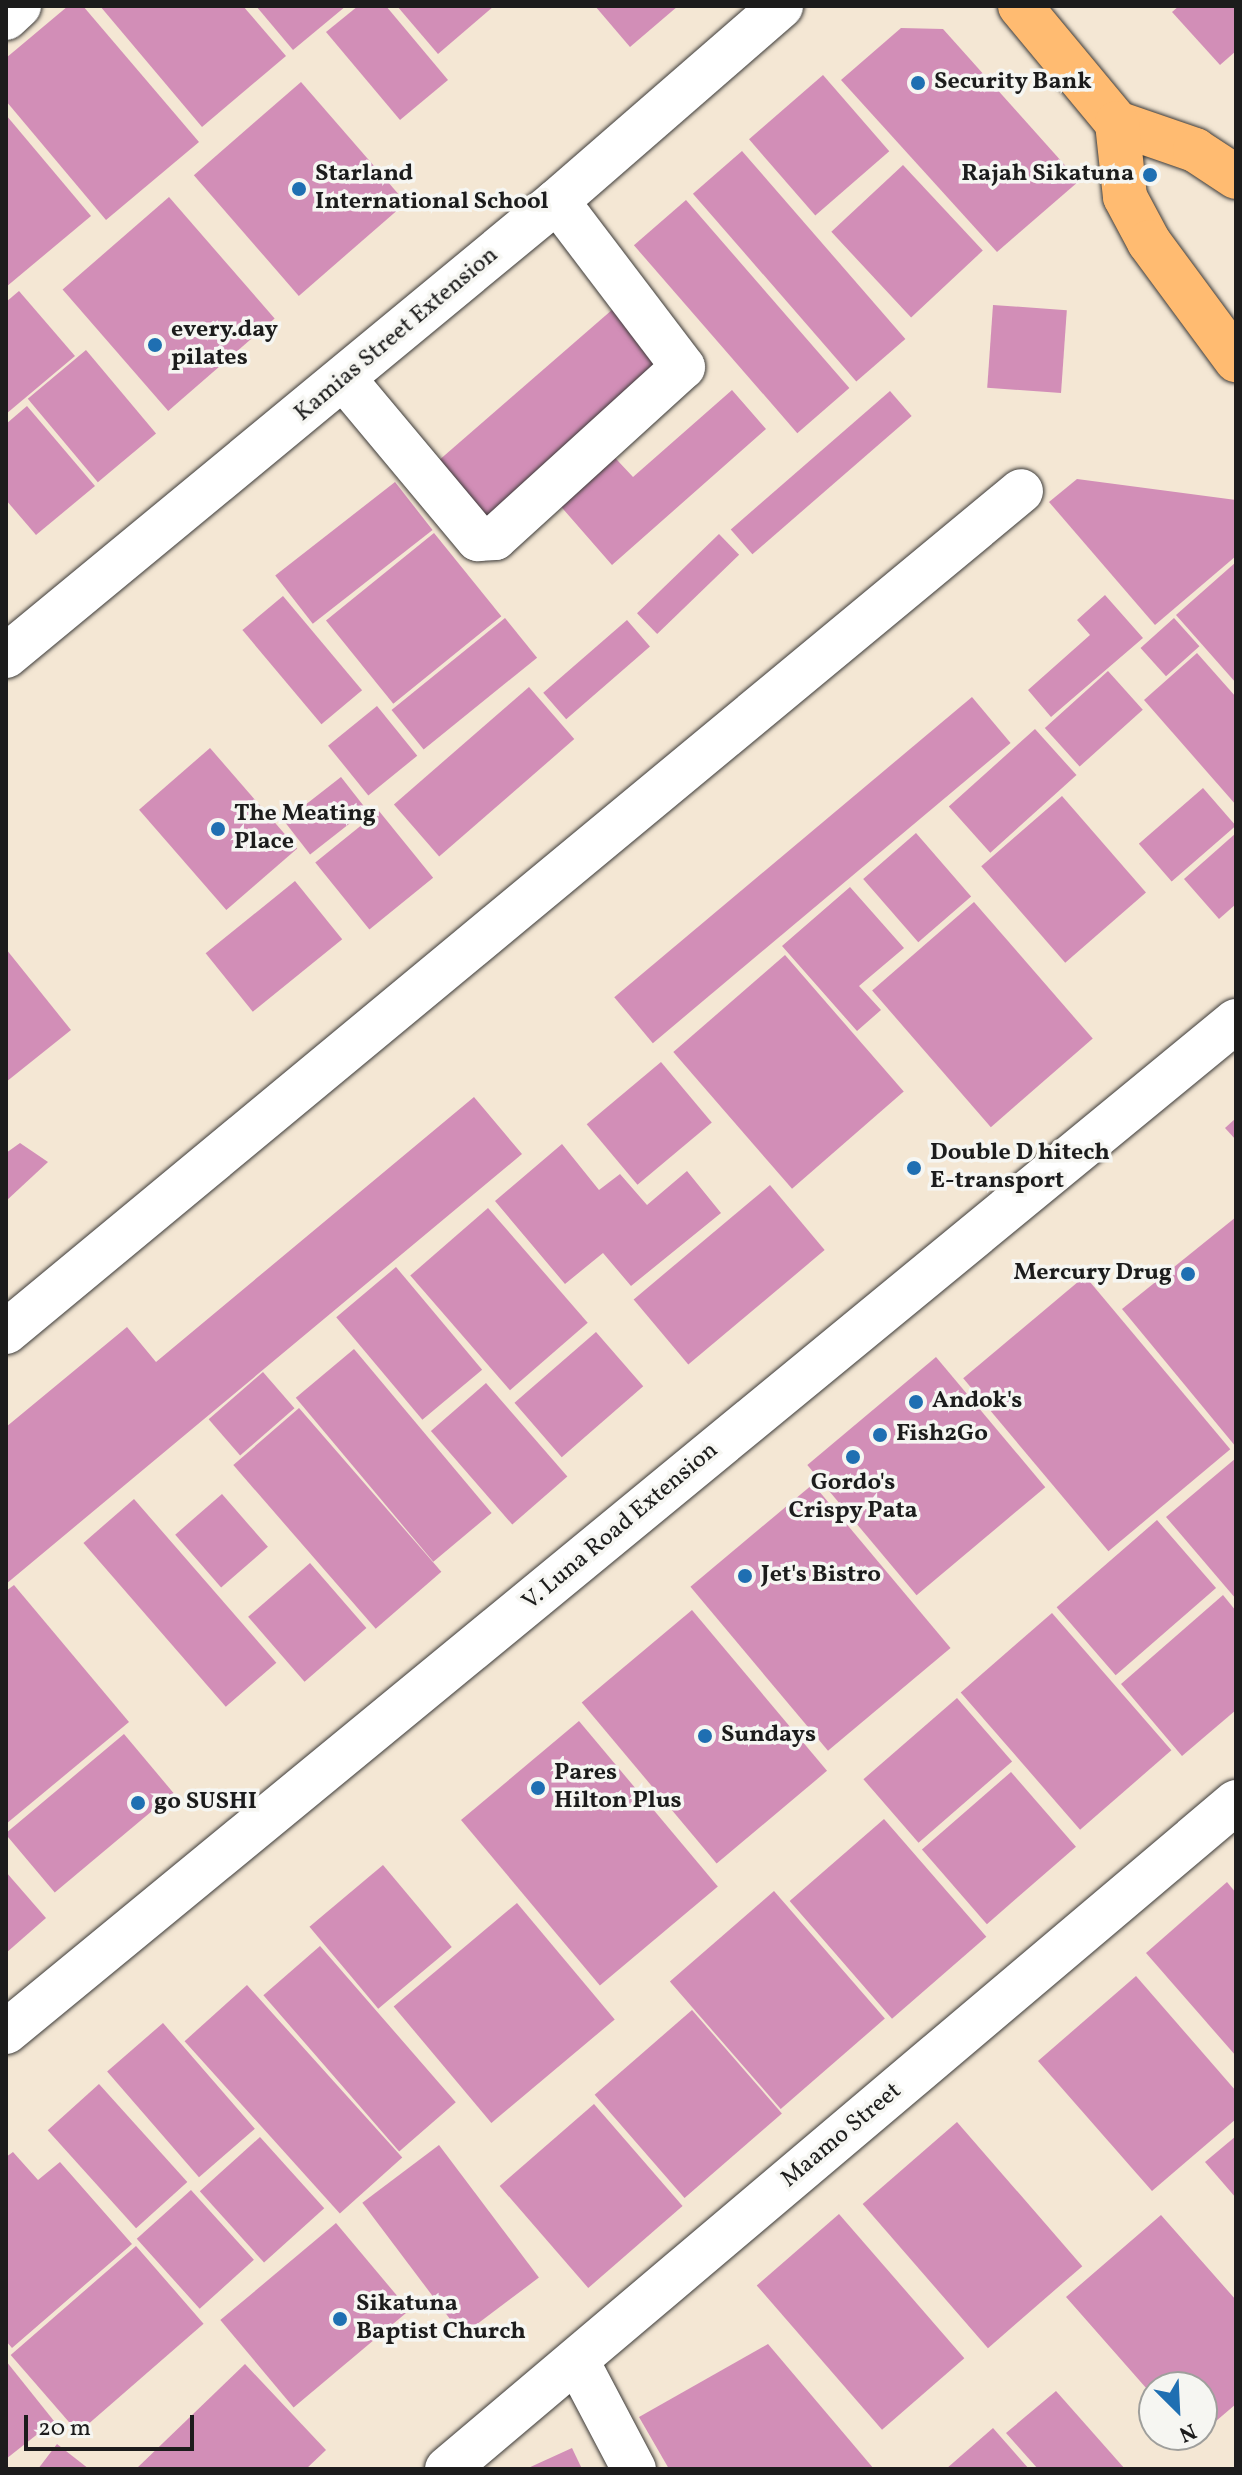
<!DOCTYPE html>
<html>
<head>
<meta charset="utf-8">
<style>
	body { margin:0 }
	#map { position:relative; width:1242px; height:2475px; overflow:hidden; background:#f4e7d4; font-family:Vollkorn,serif }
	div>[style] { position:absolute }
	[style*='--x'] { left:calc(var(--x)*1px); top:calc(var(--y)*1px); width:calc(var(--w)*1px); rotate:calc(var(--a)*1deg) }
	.building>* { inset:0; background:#d28eb7; transform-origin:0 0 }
	.roads { filter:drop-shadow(0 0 2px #3c3a38) drop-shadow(0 0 2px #3c3a38) }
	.minor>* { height:44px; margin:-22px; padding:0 22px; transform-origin:22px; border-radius:22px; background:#fff }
	.major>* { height:44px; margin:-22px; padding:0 22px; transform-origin:22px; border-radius:22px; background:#ffbb71 }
	.dots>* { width:22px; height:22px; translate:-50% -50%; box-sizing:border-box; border:4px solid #f6f6f2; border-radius:50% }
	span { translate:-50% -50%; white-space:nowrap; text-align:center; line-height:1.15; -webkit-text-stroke:7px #f6f6f2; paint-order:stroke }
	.poi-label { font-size:24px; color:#1c1c1c; font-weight:700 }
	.left { translate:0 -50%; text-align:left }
	.right { translate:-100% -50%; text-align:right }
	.street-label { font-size:24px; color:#1c1c1c }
	.frame { position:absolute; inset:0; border:8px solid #1c1c1c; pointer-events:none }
	.north { position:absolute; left:1138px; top:2371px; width:80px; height:80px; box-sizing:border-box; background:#f6f6f2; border:2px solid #9f9f9c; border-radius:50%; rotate:156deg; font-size:22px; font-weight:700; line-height:32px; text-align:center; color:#1c1c1c }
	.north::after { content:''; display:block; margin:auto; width:28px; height:36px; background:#1f6fb2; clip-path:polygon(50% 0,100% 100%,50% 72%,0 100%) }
	.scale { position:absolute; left:24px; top:2415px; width:170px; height:36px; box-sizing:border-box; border:4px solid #1c1c1c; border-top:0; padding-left:10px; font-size:24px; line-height:28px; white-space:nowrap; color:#1c1c1c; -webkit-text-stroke:6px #f6f6f2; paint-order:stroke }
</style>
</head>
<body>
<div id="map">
	<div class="building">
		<i style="clip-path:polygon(68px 6px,83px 6px,199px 142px,106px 220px,6px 101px,6px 58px)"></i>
		<i style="clip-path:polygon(100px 6px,243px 6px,286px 56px,202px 127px)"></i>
		<i style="clip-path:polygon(256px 6px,346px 6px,293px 50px)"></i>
		<i style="clip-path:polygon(358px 6px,386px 6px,448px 80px,400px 120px,326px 32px)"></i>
		<i style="clip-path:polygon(397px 6px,494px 6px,438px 54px)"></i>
		<i style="clip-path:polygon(595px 6px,678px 6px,630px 47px)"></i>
		<i style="clip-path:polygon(1179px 6px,1236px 6px,1236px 51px,1220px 65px,1172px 12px)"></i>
		<i style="clip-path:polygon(901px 28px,943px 29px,1079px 181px,997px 252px,841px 80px)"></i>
		<i style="left:823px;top:75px;width:101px;height:98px;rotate:49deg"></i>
		<i style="left:301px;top:82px;width:160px;height:142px;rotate:49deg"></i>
		<i style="clip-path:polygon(6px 115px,91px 216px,6px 287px)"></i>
		<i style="left:742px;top:151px;width:249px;height:65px;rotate:49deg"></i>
		<i style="left:903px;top:165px;width:117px;height:98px;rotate:47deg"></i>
		<i style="left:169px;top:197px;width:161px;height:141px;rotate:49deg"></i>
		<i style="left:686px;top:200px;width:249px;height:69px;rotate:49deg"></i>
		<i style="clip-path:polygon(19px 291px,75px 356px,6px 414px,6px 302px)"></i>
		<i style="left:993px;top:305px;width:74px;height:83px;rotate:4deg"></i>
		<i style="left:613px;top:309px;width:77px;height:234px;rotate:49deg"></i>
		<i style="left:86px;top:350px;width:109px;height:76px;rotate:50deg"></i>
		<i style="clip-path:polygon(732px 390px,766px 429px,612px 565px,550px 494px,604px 446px,633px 477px)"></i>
		<i style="left:890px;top:391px;width:33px;height:211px;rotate:49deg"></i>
		<i style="clip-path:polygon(27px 406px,95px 486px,36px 535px,6px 500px,6px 424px)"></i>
		<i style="clip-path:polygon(1077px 479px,1236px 500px,1236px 556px,1155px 625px,1049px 502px)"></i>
		<i style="left:395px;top:482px;width:61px;height:152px;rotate:52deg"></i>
		<i style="left:434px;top:533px;width:107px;height:139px;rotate:51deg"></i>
		<i style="left:719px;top:534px;width:29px;height:114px;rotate:46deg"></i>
		<i style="clip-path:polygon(1236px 562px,1236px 683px,1176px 615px)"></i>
		<i style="clip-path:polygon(1105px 595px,1143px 638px,1051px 717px,1028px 690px,1090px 635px,1077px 620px)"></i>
		<i style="left:283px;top:596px;width:123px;height:53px;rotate:50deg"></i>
		<i style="left:505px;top:618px;width:51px;height:146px;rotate:51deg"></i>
		<i style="left:1174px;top:618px;width:38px;height:45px;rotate:48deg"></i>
		<i style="left:627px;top:620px;width:35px;height:111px;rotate:49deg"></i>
		<i style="clip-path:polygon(1197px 653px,1236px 697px,1236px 805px,1144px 700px)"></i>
		<i style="left:1108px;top:671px;width:52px;height:85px;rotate:48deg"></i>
		<i style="left:529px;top:687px;width:69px;height:179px;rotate:49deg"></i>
		<i style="left:972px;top:697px;width:60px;height:467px;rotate:50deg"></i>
		<i style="left:377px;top:706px;width:64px;height:63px;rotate:51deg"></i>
		<i style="left:1035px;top:729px;width:62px;height:116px;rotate:48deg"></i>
		<i style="left:210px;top:748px;width:133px;height:94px;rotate:49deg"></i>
		<i style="left:341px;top:777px;width:42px;height:72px;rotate:52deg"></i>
		<i style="left:1203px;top:788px;width:50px;height:85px;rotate:49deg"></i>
		<i style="left:1062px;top:796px;width:128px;height:107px;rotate:49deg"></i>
		<i style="left:379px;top:811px;width:86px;height:82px;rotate:51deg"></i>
		<i style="left:916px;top:833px;width:84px;height:70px;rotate:49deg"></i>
		<i style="clip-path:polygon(1236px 833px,1236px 904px,1219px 919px,1184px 879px)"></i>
		<i style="left:295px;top:881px;width:75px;height:115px;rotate:51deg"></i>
		<i style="clip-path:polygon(850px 887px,904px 948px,859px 986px,881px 1010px,857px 1031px,782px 946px)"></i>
		<i style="left:974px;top:902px;width:181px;height:135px;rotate:49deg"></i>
		<i style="clip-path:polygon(6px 949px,71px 1030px,6px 1082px)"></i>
		<i style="left:785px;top:955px;width:181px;height:148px;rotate:49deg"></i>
		<i style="left:661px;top:1062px;width:79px;height:97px;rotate:50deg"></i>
		<i style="clip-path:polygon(474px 1097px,522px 1154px,6px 1584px,6px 1427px,127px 1327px,156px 1362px)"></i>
		<i style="clip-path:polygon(1236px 1118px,1236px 1140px,1225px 1128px)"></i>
		<i style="clip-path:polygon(20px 1143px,48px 1162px,6px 1201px,6px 1153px)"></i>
		<i style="clip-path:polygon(562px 1144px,599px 1190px,620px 1174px,647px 1205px,687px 1171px,721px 1213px,631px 1286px,603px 1253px,565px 1284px,495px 1201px)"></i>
		<i style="left:770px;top:1185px;width:85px;height:178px;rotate:50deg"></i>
		<i style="left:488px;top:1208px;width:152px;height:103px;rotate:49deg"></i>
		<i style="clip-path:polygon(1236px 1217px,1236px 1447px,1122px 1309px)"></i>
		<i style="left:396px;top:1267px;width:134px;height:78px;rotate:50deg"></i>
		<i style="left:1085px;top:1276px;width:226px;height:159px;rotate:50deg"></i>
		<i style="left:596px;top:1332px;width:72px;height:108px;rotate:49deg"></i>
		<i style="left:354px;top:1349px;width:214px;height:76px;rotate:50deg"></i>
		<i style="left:936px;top:1357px;width:170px;height:168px;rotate:50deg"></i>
		<i style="left:263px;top:1372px;width:48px;height:72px;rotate:49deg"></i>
		<i style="left:486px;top:1383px;width:124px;height:73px;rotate:49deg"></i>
		<i style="left:299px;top:1408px;width:217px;height:87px;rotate:49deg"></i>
		<i style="clip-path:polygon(1236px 1458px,1236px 1599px,1166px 1517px)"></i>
		<i style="left:813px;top:1484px;width:214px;height:160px;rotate:50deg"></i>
		<i style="left:222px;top:1494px;width:70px;height:62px;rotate:49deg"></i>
		<i style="left:134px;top:1499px;width:217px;height:67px;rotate:49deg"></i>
		<i style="left:1157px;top:1520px;width:90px;height:133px;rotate:49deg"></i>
		<i style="left:310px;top:1563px;width:86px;height:82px;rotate:49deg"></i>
		<i style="clip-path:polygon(14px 1585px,129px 1722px,6px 1824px,6px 1591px)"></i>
		<i style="clip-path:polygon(1223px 1595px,1236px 1611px,1236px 1710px,1182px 1756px,1121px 1684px)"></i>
		<i style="left:692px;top:1610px;width:210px;height:144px;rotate:50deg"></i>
		<i style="left:1052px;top:1613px;width:182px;height:121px;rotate:49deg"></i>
		<i style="left:957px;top:1698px;width:84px;height:124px;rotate:49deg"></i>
		<i style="left:579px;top:1721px;width:216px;height:154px;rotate:50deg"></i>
		<i style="left:124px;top:1734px;width:77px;height:155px;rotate:50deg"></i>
		<i style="left:1011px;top:1772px;width:99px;height:118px;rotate:49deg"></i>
		<i style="left:884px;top:1819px;width:156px;height:125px;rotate:49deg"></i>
		<i style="left:383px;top:1865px;width:107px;height:96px;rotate:50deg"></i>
		<i style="clip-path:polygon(6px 1872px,46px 1918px,6px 1953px)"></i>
		<i style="clip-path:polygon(1227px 1882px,1236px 1893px,1236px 2056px,1146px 1953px)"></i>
		<i style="left:774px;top:1891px;width:169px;height:138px;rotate:49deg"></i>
		<i style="left:517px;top:1903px;width:152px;height:161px;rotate:50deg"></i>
		<i style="left:320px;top:1946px;width:207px;height:75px;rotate:49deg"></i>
		<i style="clip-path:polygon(1136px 1976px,1236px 2091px,1236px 2119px,1152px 2191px,1038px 2061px)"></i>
		<i style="left:247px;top:1985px;width:232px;height:84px;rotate:48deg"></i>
		<i style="left:692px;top:2010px;width:137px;height:129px;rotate:49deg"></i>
		<i style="left:163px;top:2023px;width:140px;height:74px;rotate:49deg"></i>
		<i style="left:99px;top:2084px;width:132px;height:69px;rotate:48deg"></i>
		<i style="left:594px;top:2104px;width:135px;height:125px;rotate:49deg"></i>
		<i style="left:957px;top:2122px;width:191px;height:125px;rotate:49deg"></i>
		<i style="clip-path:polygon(1236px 2136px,1236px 2198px,1205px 2162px)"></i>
		<i style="left:260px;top:2137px;width:96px;height:81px;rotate:48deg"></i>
		<i style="left:439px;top:2145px;width:166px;height:96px;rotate:53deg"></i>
		<i style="clip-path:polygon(13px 2152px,38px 2180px,60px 2162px,132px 2244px,12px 2348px,6px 2341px,6px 2157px)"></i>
		<i style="left:191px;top:2190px;width:94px;height:73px;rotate:48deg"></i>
		<i style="left:839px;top:2214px;width:191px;height:109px;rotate:49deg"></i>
		<i style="clip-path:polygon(1161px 2215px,1236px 2300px,1236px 2404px,1202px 2433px,1202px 2387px,1154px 2387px,1154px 2397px,1066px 2297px)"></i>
		<i style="left:336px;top:2223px;width:114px;height:151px;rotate:50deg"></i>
		<i style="left:136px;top:2246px;width:103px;height:166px;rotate:49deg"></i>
		<i style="clip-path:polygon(768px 2344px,874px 2469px,669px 2469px,639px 2417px)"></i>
		<i style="clip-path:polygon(6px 2361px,54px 2421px,6px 2459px)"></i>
		<i style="clip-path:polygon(245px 2364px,326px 2450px,306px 2469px,136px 2469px)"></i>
		<i style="clip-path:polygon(1056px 2391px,1125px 2469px,1038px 2469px,1006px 2433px)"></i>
		<i style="clip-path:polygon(993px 2428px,1029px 2469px,946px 2469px)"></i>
		<i style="clip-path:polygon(57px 2444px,89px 2469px,38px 2469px)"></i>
		<i style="clip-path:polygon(572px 2448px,582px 2469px,526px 2469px)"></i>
	</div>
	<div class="roads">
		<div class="minor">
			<i style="--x:6;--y:18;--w:18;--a:-43"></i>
			<i style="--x:344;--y:379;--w:209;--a:50.1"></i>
			<i style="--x:478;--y:539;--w:17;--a:-3"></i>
			<i style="--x:495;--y:538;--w:254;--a:-42.3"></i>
			<i style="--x:683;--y:367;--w:208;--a:-127.2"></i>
			<i style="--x:6;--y:656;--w:715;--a:-39.55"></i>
			<i style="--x:557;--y:201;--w:297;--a:-41"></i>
			<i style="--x:6;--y:1332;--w:1318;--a:-39.64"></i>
			<i style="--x:6;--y:2032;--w:1592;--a:-39.42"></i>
			<i style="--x:577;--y:2361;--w:122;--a:62.2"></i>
			<i style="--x:447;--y:2469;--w:1033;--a:-40.21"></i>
		</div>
		<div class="major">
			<i style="--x:1020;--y:6;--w:152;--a:50.3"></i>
			<i style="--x:1117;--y:123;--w:83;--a:19.1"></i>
			<i style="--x:1195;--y:150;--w:49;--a:33.4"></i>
			<i style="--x:1117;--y:123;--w:74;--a:83.8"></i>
			<i style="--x:1125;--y:197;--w:51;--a:61.9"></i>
			<i style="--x:1149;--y:242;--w:147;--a:53.6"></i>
		</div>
	</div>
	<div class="dots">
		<i style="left:918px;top:83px;background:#1f6fb2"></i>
		<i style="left:1150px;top:175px;background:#1f6fb2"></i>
		<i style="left:299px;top:189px;background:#1f6fb2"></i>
		<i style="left:155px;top:345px;background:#1f6fb2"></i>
		<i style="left:218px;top:829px;background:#1f6fb2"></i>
		<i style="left:914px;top:1168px;background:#1f6fb2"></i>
		<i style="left:1188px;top:1274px;background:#1f6fb2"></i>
		<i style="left:916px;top:1402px;background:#1f6fb2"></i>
		<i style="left:880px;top:1435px;background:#1f6fb2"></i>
		<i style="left:853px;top:1457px;background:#1f6fb2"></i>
		<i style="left:745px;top:1576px;background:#1f6fb2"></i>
		<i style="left:705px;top:1736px;background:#1f6fb2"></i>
		<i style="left:538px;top:1788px;background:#1f6fb2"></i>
		<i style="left:138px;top:1803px;background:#1f6fb2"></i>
		<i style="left:340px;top:2319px;background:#1f6fb2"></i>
	</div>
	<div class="poi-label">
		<span class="left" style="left:934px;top:83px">Security Bank</span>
		<span class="left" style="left:315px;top:189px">Starland<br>International School</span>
		<span class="right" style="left:1134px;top:175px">Rajah Sikatuna</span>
		<span class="left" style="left:171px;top:345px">every.day<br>pilates</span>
		<span class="left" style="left:234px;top:829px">The Meating<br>Place</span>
		<span class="left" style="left:930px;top:1168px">Double D hitech<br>E-transport</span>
		<span class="right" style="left:1172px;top:1274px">Mercury Drug</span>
		<span class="left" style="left:932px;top:1402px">Andok's</span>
		<span class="left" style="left:896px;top:1435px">Fish2Go</span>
		<span style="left:853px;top:1498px">Gordo's<br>Crispy Pata</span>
		<span class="left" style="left:761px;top:1576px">Jet's Bistro</span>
		<span class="left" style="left:721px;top:1736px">Sundays</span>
		<span class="left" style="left:554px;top:1788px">Pares<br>Hilton Plus</span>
		<span class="left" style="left:154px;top:1803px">go SUSHI</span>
		<span class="left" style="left:356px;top:2319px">Sikatuna<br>Baptist Church</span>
	</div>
	<div class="street-label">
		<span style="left:397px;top:335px;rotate:-40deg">Kamias Street Extension</span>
		<span style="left:621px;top:1527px;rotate:-40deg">V. Luna Road Extension</span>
		<span style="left:842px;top:2136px;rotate:-40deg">Maamo Street</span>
	</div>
	<div class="frame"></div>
	<div class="north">N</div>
	<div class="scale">20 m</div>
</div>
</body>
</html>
